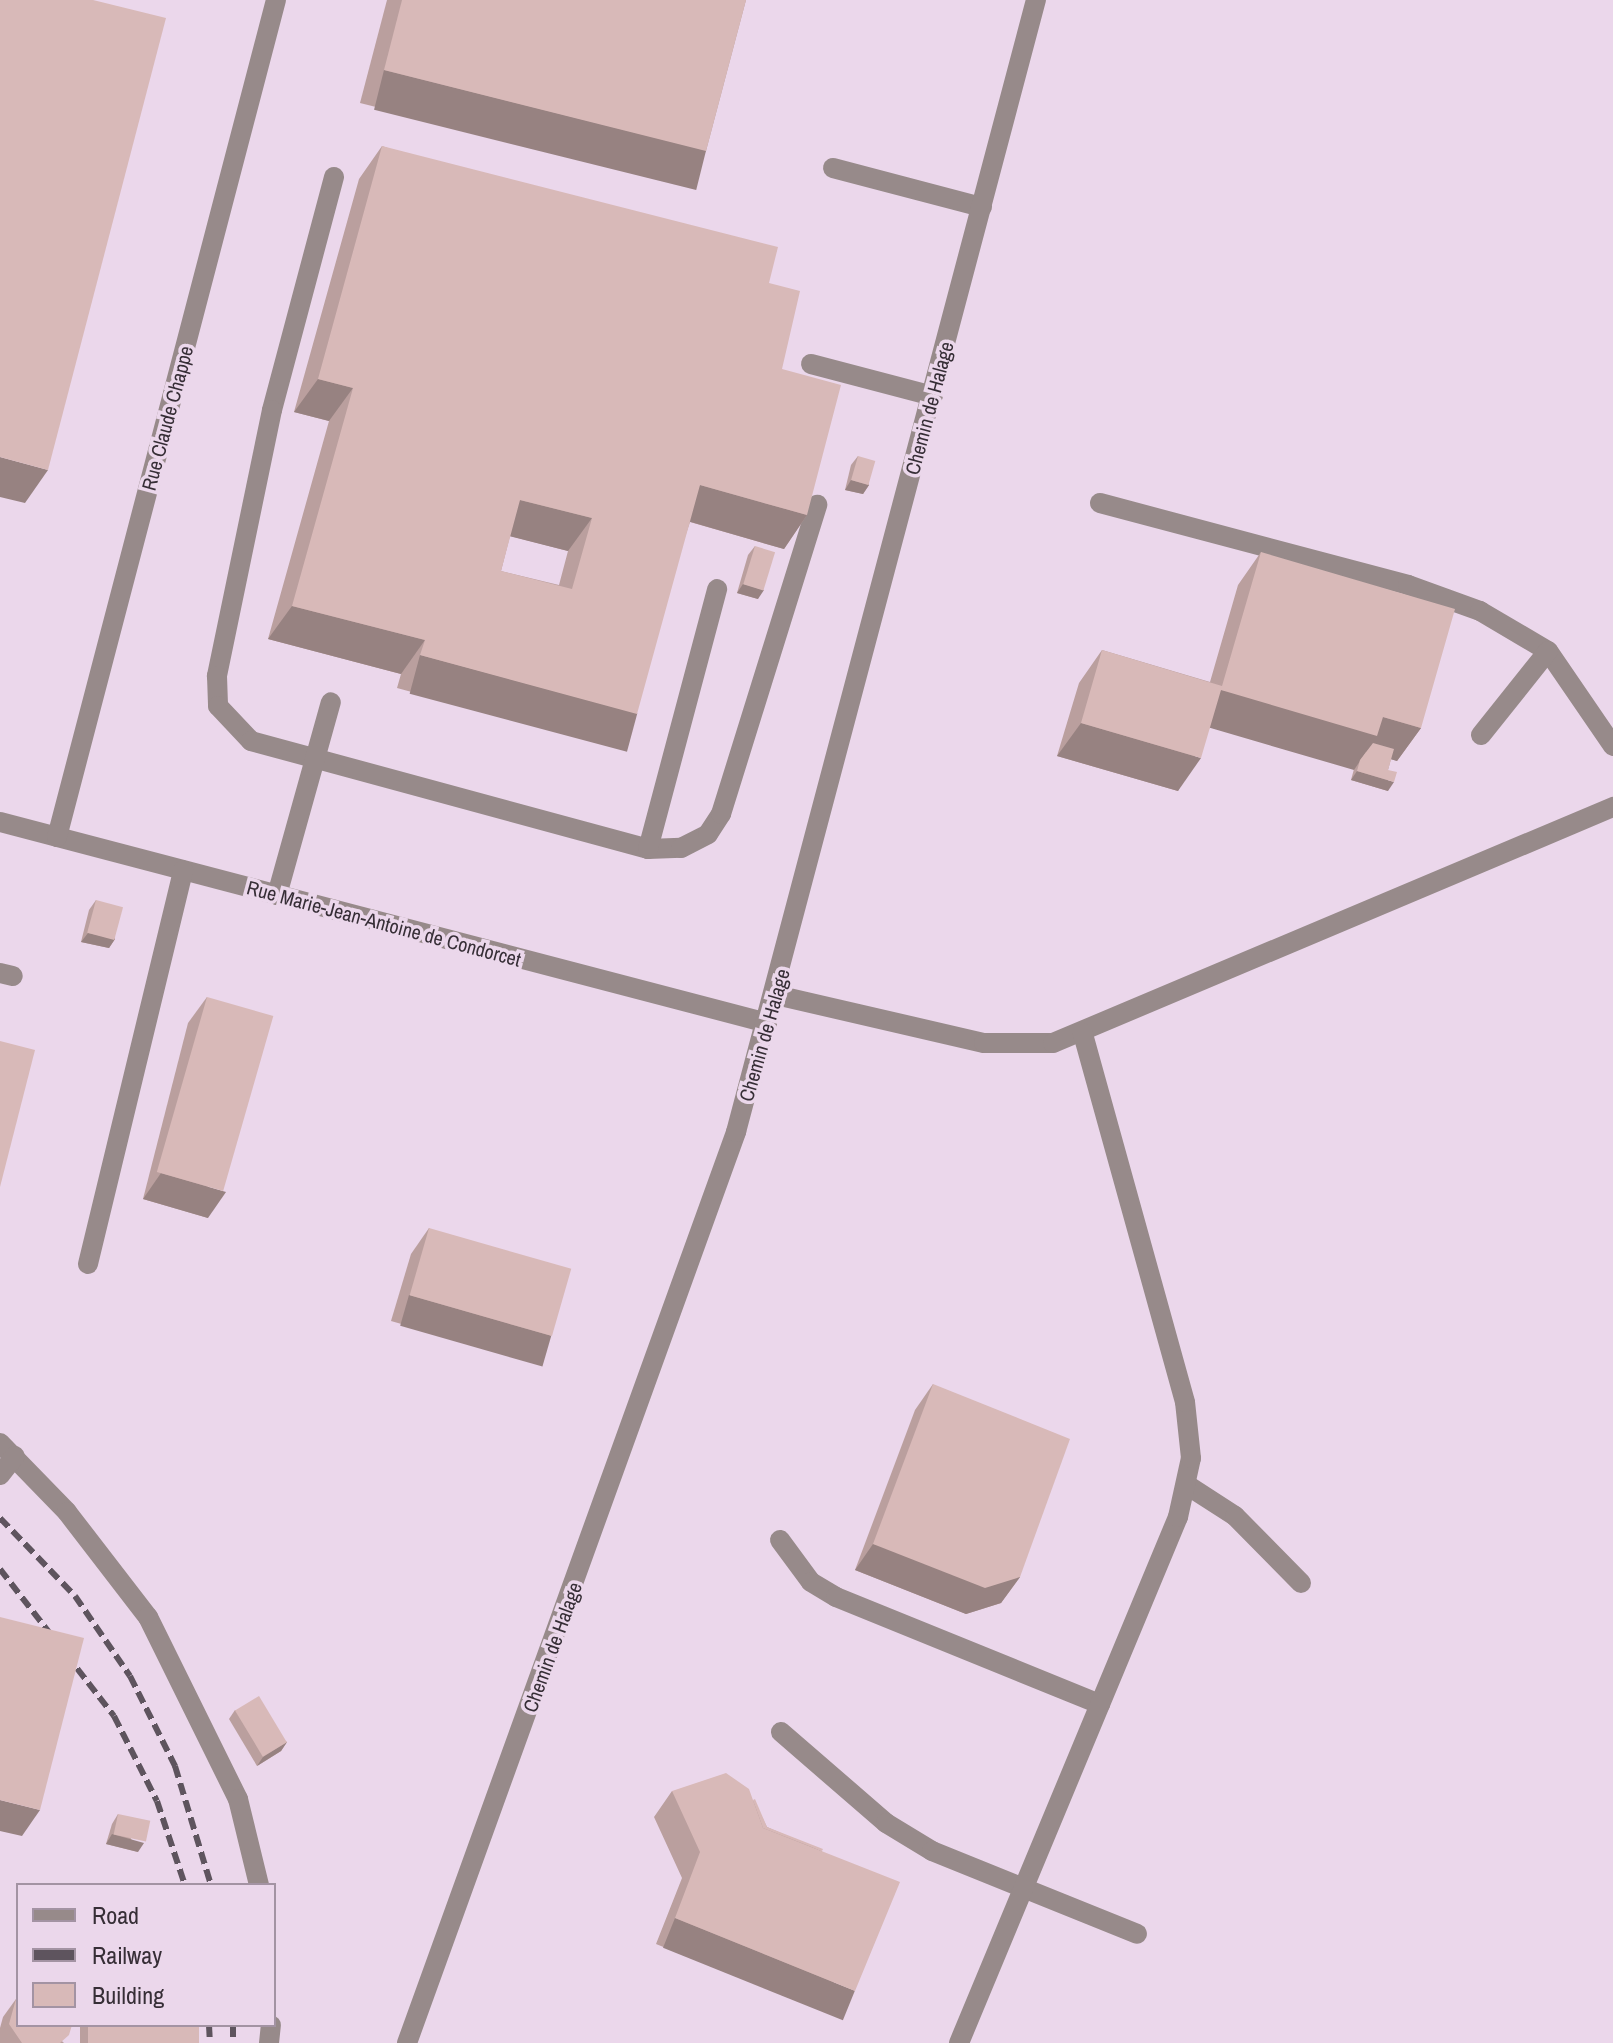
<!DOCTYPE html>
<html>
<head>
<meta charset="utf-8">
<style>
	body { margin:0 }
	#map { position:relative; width:1613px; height:2043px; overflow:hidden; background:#ebd7eb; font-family:"Archivo Narrow",sans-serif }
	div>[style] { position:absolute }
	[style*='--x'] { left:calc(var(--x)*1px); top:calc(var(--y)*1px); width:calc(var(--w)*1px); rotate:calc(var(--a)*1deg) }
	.minor>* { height:20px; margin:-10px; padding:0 10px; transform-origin:10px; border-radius:10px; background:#978a8a }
	.rail>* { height:6px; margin-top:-3px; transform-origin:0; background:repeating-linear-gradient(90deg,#5e545e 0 12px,transparent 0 18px) }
	.wall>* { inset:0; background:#ba9f9e; transform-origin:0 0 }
	.shaded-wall>* { inset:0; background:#978281; transform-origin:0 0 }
	.building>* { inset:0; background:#d8b9b8; transform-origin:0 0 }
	span { translate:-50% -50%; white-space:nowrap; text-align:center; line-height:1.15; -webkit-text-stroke:7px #ebd7eb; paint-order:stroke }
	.street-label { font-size:20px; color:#362e36 }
	.legend { position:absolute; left:16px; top:1883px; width:260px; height:144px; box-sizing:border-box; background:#ebd7eb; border:2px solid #a393a3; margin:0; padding:10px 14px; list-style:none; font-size:24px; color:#362e36 }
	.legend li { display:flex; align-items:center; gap:16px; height:40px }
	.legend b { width:40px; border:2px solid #a393a3 }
</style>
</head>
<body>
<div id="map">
	<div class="minor">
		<i style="--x:833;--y:168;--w:154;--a:14.7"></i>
		<i style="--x:334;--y:177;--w:241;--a:104.9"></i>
		<i style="--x:272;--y:410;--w:272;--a:101.7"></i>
		<i style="--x:217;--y:676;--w:30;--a:88"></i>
		<i style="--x:218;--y:706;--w:48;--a:46.7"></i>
		<i style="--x:251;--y:741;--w:411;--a:15.2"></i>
		<i style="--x:648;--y:849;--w:33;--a:-2"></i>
		<i style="--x:681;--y:848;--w:30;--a:-27"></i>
		<i style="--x:708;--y:834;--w:24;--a:-57"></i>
		<i style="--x:721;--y:814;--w:324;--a:-72.7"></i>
		<i style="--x:811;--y:364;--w:126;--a:14.7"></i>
		<i style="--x:1100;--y:503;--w:319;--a:14.9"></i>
		<i style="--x:1408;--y:585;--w:77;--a:19.9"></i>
		<i style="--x:1480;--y:611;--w:79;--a:30.5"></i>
		<i style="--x:1548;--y:651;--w:115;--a:55.6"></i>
		<i style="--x:1481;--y:735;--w:107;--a:-51.4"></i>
		<i style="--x:0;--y:822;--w:793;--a:14.68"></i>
		<i style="--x:57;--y:837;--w:865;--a:-75.34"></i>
		<i style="--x:648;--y:849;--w:269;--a:-75.1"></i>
		<i style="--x:277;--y:895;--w:200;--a:-74.4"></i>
		<i style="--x:0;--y:973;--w:13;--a:13"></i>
		<i style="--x:776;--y:995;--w:213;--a:13"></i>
		<i style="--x:984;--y:1043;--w:69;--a:0"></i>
		<i style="--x:1053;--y:1043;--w:608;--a:-22.85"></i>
		<i style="--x:88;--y:1264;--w:405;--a:-76.4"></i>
		<i style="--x:0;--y:1443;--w:96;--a:45.8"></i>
		<i style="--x:67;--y:1512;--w:133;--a:52.4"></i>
		<i style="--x:148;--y:1617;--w:203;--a:63.7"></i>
		<i style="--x:238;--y:1799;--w:89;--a:76.3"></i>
		<i style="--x:0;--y:1475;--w:24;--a:-52"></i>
		<i style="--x:1187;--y:1485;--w:57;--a:32.9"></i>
		<i style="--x:1235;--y:1516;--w:94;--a:45.4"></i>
		<i style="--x:780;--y:1540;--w:52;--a:53.6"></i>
		<i style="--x:811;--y:1582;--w:29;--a:31"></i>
		<i style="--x:836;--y:1597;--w:285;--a:22.1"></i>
		<i style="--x:781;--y:1732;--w:139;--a:40.9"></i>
		<i style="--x:886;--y:1823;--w:54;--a:31.3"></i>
		<i style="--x:932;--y:1851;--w:221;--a:22"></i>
		<i style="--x:269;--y:2043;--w:18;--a:-84"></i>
		<i style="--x:407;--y:2043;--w:969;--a:-70.14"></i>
		<i style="--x:736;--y:1132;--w:1171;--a:-75.16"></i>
		<i style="--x:959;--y:2043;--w:570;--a:-67.4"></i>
		<i style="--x:1178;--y:1517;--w:60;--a:-77.6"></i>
		<i style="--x:1191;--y:1458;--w:56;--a:-96.1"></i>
		<i style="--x:1185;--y:1402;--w:383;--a:-105.5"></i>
	</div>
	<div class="rail">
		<i style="--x:0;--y:1518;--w:108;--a:46.1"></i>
		<i style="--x:75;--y:1596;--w:97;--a:55.5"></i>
		<i style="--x:130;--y:1676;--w:101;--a:63.4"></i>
		<i style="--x:175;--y:1766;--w:124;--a:73.2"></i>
		<i style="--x:0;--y:1569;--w:186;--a:52.2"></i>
		<i style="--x:114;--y:1716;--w:95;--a:63.2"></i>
		<i style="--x:157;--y:1801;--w:89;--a:71.6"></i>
		<i style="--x:209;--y:2025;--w:18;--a:87"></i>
		<i style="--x:233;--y:2025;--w:18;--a:90"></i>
	</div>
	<div class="wall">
		<i style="clip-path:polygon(387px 0,746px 0,706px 151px,683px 184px,360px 103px)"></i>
		<i style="clip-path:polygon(evenodd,382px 146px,769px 283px,782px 369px,807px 515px,784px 549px,690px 522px,614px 747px,397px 688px,401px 674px,268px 639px,329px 421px,294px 412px,359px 179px,382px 146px,510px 536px,568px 551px,559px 585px,501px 571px,510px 536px)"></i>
		<i style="clip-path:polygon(858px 456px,869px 485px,863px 494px,845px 490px,851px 465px)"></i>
		<i style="clip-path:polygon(755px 546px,758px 599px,737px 593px,748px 555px)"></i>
		<i style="clip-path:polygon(1261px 552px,1421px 728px,1397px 761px,1391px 759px,1388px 770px,1388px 791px,1351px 780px,1354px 769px,1210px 727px,1178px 791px,1057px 756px,1079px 683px,1102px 650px,1210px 682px,1238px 585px)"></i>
		<i style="clip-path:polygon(96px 900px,115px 939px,109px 948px,81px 942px,89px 910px)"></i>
		<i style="clip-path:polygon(207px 997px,208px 1218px,143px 1199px,188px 1023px)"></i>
		<i style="clip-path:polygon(429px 1228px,551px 1336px,533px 1362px,391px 1321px,411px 1254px)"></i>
		<i style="clip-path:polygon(933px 1384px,1020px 1577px,1001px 1603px,966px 1614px,855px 1570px,915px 1410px)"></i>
		<i style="clip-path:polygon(235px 1710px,287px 1742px,281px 1751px,257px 1766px,229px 1719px)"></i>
		<i style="clip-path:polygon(672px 1791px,753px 1800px,767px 1827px,822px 1851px,837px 2017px,656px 1944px,682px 1878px,654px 1817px)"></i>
		<i style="clip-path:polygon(118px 1814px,138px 1852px,106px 1844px,112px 1824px)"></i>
		<i style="clip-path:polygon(16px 1999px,64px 2043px,0 2043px,0 2028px,3px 2017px)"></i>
		<i style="left:80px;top:2025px;width:119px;height:18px"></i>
	</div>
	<div class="shaded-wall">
		<i style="left:384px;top:70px;width:332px;height:41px;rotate:14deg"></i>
		<i style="clip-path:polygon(318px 379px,353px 388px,329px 421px,294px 412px)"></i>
		<i style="clip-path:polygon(0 457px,48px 470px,25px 503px,0 497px)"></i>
		<i style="clip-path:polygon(851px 480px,869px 485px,863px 494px,845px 490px)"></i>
		<i style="clip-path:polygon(700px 485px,807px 515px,784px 549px,677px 518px)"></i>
		<i style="clip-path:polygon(520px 500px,592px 518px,568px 551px,497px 533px)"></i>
		<i style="clip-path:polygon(743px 584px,764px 590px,758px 599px,737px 593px)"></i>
		<i style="clip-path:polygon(292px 606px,425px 640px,401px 674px,268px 639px)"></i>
		<i style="left:420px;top:655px;width:225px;height:40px;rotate:15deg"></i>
		<i style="clip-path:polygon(1221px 690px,1383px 717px,1421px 728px,1397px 761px,1366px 752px,1354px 770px,1197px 724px)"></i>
		<i style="clip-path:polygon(1081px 723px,1201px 758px,1178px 791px,1057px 756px)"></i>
		<i style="clip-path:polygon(1357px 771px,1394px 782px,1388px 791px,1351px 780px)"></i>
		<i style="clip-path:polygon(88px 933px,115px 939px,109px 948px,81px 942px)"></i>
		<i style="clip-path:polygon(161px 1173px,226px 1192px,208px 1218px,143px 1199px)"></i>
		<i style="left:409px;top:1295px;width:148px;height:32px;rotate:16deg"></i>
		<i style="clip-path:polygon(873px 1544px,1020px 1577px,1001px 1603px,966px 1614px,855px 1570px)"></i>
		<i style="clip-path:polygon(287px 1742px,281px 1751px,257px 1766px,263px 1757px)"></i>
		<i style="clip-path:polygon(0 1800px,40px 1810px,22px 1836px,0 1831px)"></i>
		<i style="clip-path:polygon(112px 1834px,144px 1843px,138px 1852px,106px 1844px)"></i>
		<i style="left:675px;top:1918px;width:194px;height:32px;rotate:22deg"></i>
	</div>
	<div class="building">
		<i style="clip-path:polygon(0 0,93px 0,166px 18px,48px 470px,0 457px)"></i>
		<i style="clip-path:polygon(402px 0,746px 0,706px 151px,384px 70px)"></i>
		<i style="clip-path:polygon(evenodd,382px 146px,778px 247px,769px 283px,800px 291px,782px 369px,841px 385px,807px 515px,700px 485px,637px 714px,420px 655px,425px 640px,292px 606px,353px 388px,318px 379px,382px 146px,520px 500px,592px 518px,572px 589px,501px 571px,520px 500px)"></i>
		<i style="left:858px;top:456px;width:18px;height:25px;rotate:16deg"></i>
		<i style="left:755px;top:546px;width:21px;height:40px;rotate:17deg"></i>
		<i style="clip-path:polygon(1261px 552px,1455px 609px,1421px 728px,1383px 717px,1377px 736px,1221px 690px,1201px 758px,1081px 723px,1102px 650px,1222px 686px)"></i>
		<i style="clip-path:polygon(1373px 743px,1394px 749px,1388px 770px,1397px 772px,1394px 782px,1357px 771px,1360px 760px)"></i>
		<i style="left:96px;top:900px;width:28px;height:34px;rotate:15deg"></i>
		<i style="left:207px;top:997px;width:69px;height:182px;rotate:16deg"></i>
		<i style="clip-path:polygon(0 1041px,35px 1050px,0 1187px)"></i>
		<i style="left:429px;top:1228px;width:148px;height:70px;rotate:16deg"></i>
		<i style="clip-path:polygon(933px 1384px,1070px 1439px,1020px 1577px,985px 1588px,873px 1544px)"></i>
		<i style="clip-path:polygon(0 1617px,84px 1638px,40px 1810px,0 1800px)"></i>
		<i style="left:259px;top:1696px;width:54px;height:28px;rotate:59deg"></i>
		<i style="clip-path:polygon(726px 1773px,749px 1789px,763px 1828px,900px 1882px,855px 1991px,675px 1918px,700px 1852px,672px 1791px)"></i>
		<i style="clip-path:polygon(755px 1799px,767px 1827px,823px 1849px,822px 1851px,763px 1828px,753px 1800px)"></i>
		<i style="left:118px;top:1814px;width:33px;height:21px;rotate:12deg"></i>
		<i style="clip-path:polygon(18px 1998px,18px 2025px,72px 2025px,69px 2035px,60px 2043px,22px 2043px,9px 2024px,16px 1999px)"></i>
		<i style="left:88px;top:2025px;width:111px;height:18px"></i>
	</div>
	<div class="street-label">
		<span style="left:929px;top:408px;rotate:-75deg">Chemin de Halage</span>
		<span style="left:167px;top:418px;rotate:-75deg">Rue Claude Chappe</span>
		<span style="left:384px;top:923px;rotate:15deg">Rue Marie-Jean-Antoine de Condorcet</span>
		<span style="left:764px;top:1035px;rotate:-74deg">Chemin de Halage</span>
		<span style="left:552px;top:1647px;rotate:-70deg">Chemin de Halage</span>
	</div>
	<ul class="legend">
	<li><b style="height:10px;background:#978a8a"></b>Road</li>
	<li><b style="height:10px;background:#5e545e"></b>Railway</li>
	<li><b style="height:22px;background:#d8b9b8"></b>Building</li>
	</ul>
</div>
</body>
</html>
